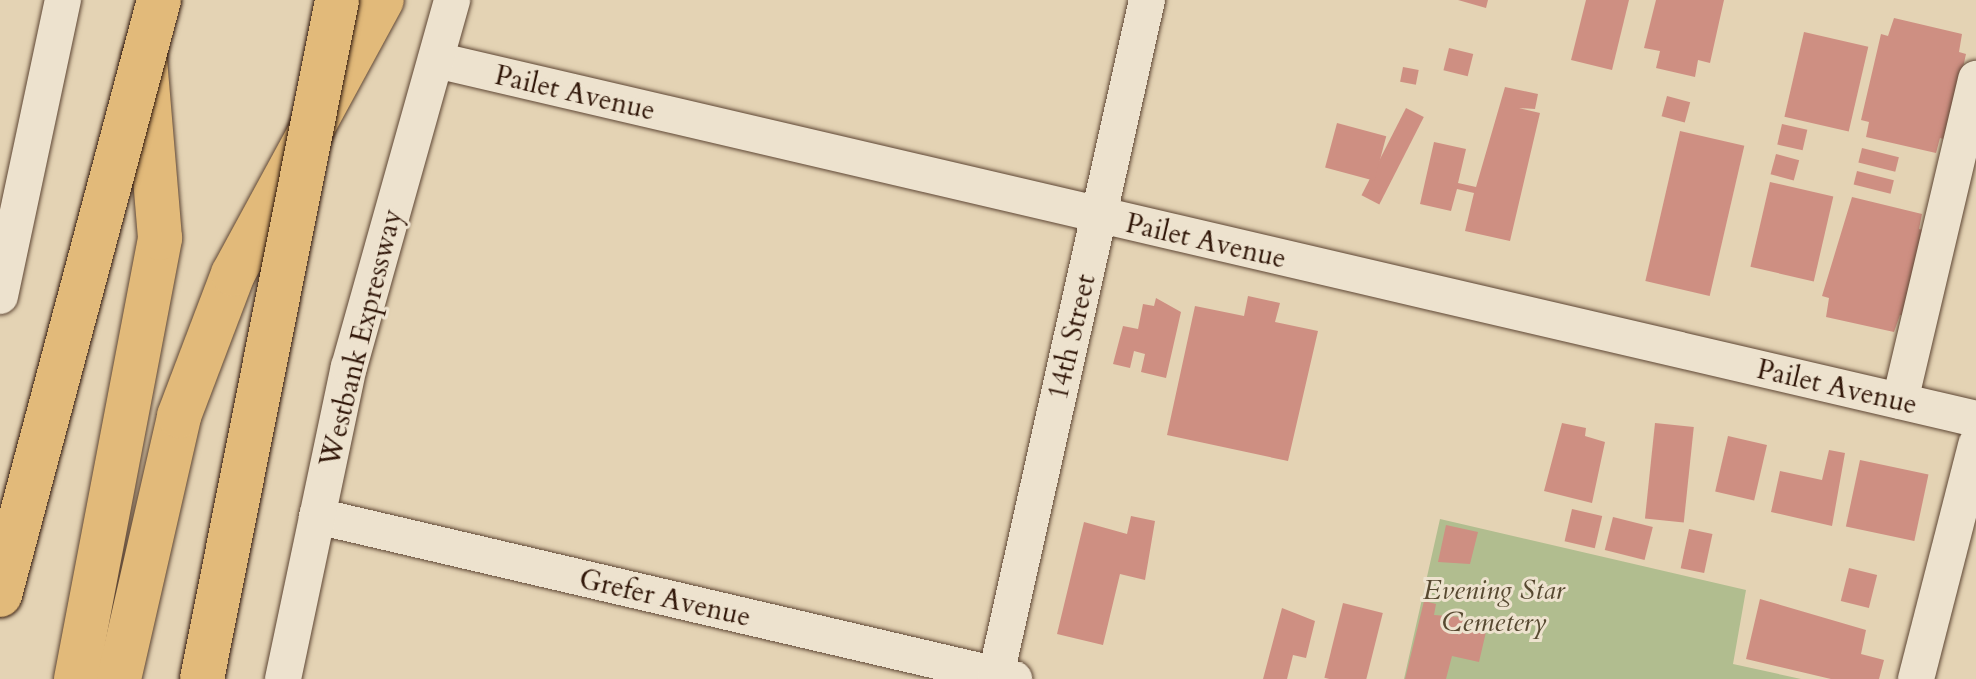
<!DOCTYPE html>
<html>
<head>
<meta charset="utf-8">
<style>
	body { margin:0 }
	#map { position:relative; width:1976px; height:679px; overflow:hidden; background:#e4d3b4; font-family:Cardo,serif }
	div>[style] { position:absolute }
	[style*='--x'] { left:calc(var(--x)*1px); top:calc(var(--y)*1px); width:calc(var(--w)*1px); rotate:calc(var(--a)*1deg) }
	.green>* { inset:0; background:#b1bd8f }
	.building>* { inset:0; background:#ce8f82; transform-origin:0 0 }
	.roads { filter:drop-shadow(0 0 2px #5e4634) drop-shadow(0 0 2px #5e4634) }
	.minor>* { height:36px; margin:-18px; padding:0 18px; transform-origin:18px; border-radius:18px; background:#ede2ce }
	.major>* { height:44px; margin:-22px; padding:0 22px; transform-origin:22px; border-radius:22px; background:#e2ba7a }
	.bridges { filter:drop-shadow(0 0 2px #311709) drop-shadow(0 0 2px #311709) }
	.highway-bridge>* { height:44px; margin:-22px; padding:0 22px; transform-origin:22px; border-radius:22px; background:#e2ba7a }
	span { translate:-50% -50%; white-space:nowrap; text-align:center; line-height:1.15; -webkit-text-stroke:6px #ede2ce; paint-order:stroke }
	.street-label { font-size:28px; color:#311709 }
	.park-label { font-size:28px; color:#574931; font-style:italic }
</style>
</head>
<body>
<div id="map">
	<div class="green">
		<i style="clip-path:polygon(1440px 519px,1746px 590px,1733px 664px,1801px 679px,1404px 679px)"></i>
	</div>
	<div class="building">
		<i style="clip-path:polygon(1458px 0,1488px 0,1486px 8px)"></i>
		<i style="clip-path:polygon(1586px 0,1629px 0,1612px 70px,1571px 60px)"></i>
		<i style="clip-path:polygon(1656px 0,1724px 0,1710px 63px,1698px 60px,1695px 77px,1656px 68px,1660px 51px,1644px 48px)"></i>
		<i style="clip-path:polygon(1894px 18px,1962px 34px,1959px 52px,1966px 54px,1947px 140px,1940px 138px,1936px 153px,1866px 137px,1869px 122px,1861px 120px,1881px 34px,1888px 36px)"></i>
		<i style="left:1804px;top:32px;width:66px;height:87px;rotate:13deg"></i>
		<i style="left:1449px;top:48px;width:25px;height:23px;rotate:14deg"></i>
		<i style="left:1403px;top:67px;width:16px;height:15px;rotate:11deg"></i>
		<i style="clip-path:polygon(1505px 87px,1538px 94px,1535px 109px,1519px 108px,1540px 113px,1510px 241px,1465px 231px,1474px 193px,1457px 189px,1451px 211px,1420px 204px,1434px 142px,1466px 149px,1458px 183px,1476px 187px)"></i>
		<i style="left:1667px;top:96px;width:24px;height:21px;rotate:15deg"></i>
		<i style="left:1406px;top:108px;width:20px;height:98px;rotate:27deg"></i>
		<i style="left:1337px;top:123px;width:51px;height:46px;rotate:15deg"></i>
		<i style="left:1782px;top:124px;width:26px;height:21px;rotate:13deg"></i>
		<i style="left:1680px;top:131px;width:66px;height:154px;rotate:13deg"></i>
		<i style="left:1862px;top:148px;width:38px;height:15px;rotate:14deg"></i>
		<i style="left:1776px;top:154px;width:24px;height:21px;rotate:15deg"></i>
		<i style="left:1857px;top:171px;width:38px;height:14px;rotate:14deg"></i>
		<i style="left:1770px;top:182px;width:65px;height:87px;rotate:13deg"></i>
		<i style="clip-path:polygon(1852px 197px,1922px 214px,1919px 229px,1926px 231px,1906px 316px,1900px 315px,1894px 332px,1826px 317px,1829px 298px,1822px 296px)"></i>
		<i style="clip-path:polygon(1248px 296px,1280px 303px,1275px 322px,1318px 331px,1288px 461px,1167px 435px,1195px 306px,1244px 316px)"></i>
		<i style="clip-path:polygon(1156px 298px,1181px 312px,1166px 378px,1141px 372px,1145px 354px,1134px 351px,1130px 368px,1113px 364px,1123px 326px,1138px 329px,1143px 304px,1154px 306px)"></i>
		<i style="clip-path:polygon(1562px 423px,1586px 428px,1585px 436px,1605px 442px,1592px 503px,1544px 491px)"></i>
		<i style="left:1655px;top:423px;width:39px;height:96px;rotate:6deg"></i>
		<i style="left:1728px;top:436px;width:40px;height:57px;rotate:13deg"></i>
		<i style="clip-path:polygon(1829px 450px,1845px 453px,1832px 526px,1771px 512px,1780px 471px,1822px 480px)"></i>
		<i style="left:1860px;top:460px;width:70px;height:68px;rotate:12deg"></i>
		<i style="left:1572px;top:509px;width:31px;height:33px;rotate:13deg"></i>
		<i style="clip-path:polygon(1131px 516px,1155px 521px,1145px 580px,1120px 574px,1103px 645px,1057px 634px,1084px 522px,1127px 534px)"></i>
		<i style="left:1613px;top:517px;width:41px;height:34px;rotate:14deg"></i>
		<i style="clip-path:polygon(1446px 525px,1478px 532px,1470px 564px,1438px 562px)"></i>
		<i style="left:1689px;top:529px;width:24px;height:40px;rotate:12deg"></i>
		<i style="left:1849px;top:568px;width:29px;height:34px;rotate:14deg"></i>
		<i style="clip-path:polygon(1760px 599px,1866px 630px,1861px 654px,1884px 660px,1879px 679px,1831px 679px,1746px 659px)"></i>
		<i style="clip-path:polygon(1424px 601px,1436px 604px,1434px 615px,1489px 619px,1479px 662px,1452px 656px,1446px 679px,1405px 679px)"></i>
		<i style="left:1343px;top:603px;width:41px;height:77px;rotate:14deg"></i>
		<i style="clip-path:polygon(1282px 608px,1315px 621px,1306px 658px,1293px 655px,1287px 679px,1263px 679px)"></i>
	</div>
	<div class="roads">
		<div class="minor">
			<i style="--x:436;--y:60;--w:1581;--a:13.12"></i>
			<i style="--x:0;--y:296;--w:303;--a:-78"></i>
			<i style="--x:1900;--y:401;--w:331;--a:-76.7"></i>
			<i style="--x:317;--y:516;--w:716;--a:13.16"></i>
			<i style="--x:996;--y:675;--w:692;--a:-77.39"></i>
			<i style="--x:283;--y:679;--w:319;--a:-78.1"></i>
			<i style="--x:349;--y:367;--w:381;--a:-74.3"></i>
			<i style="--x:1916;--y:679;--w:242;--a:-75.6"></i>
		</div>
		<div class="major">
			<i style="--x:76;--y:679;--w:449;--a:-79.2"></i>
			<i style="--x:160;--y:238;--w:181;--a:-94.8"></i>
			<i style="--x:119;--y:679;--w:270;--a:-77.1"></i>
			<i style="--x:179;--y:416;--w:152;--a:-69.2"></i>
			<i style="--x:233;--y:274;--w:312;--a:-61.5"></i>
		</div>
	</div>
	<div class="bridges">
		<div class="highway-bridge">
			<i style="--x:0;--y:595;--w:616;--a:-75.04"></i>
			<i style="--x:202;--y:679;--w:692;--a:-78.75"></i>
		</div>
	</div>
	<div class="street-label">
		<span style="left:575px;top:93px;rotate:13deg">Pailet Avenue</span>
		<span style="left:1206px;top:241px;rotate:13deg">Pailet Avenue</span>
		<span style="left:1072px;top:337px;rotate:-77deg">14th Street</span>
		<span style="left:361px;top:338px;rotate:-76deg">Westbank Expressway</span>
		<span style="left:1837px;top:387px;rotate:13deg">Pailet Avenue</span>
		<span style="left:665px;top:598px;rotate:13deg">Grefer Avenue</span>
	</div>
	<div class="park-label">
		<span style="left:1494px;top:606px">Evening Star<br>Cemetery</span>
	</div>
</div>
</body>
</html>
